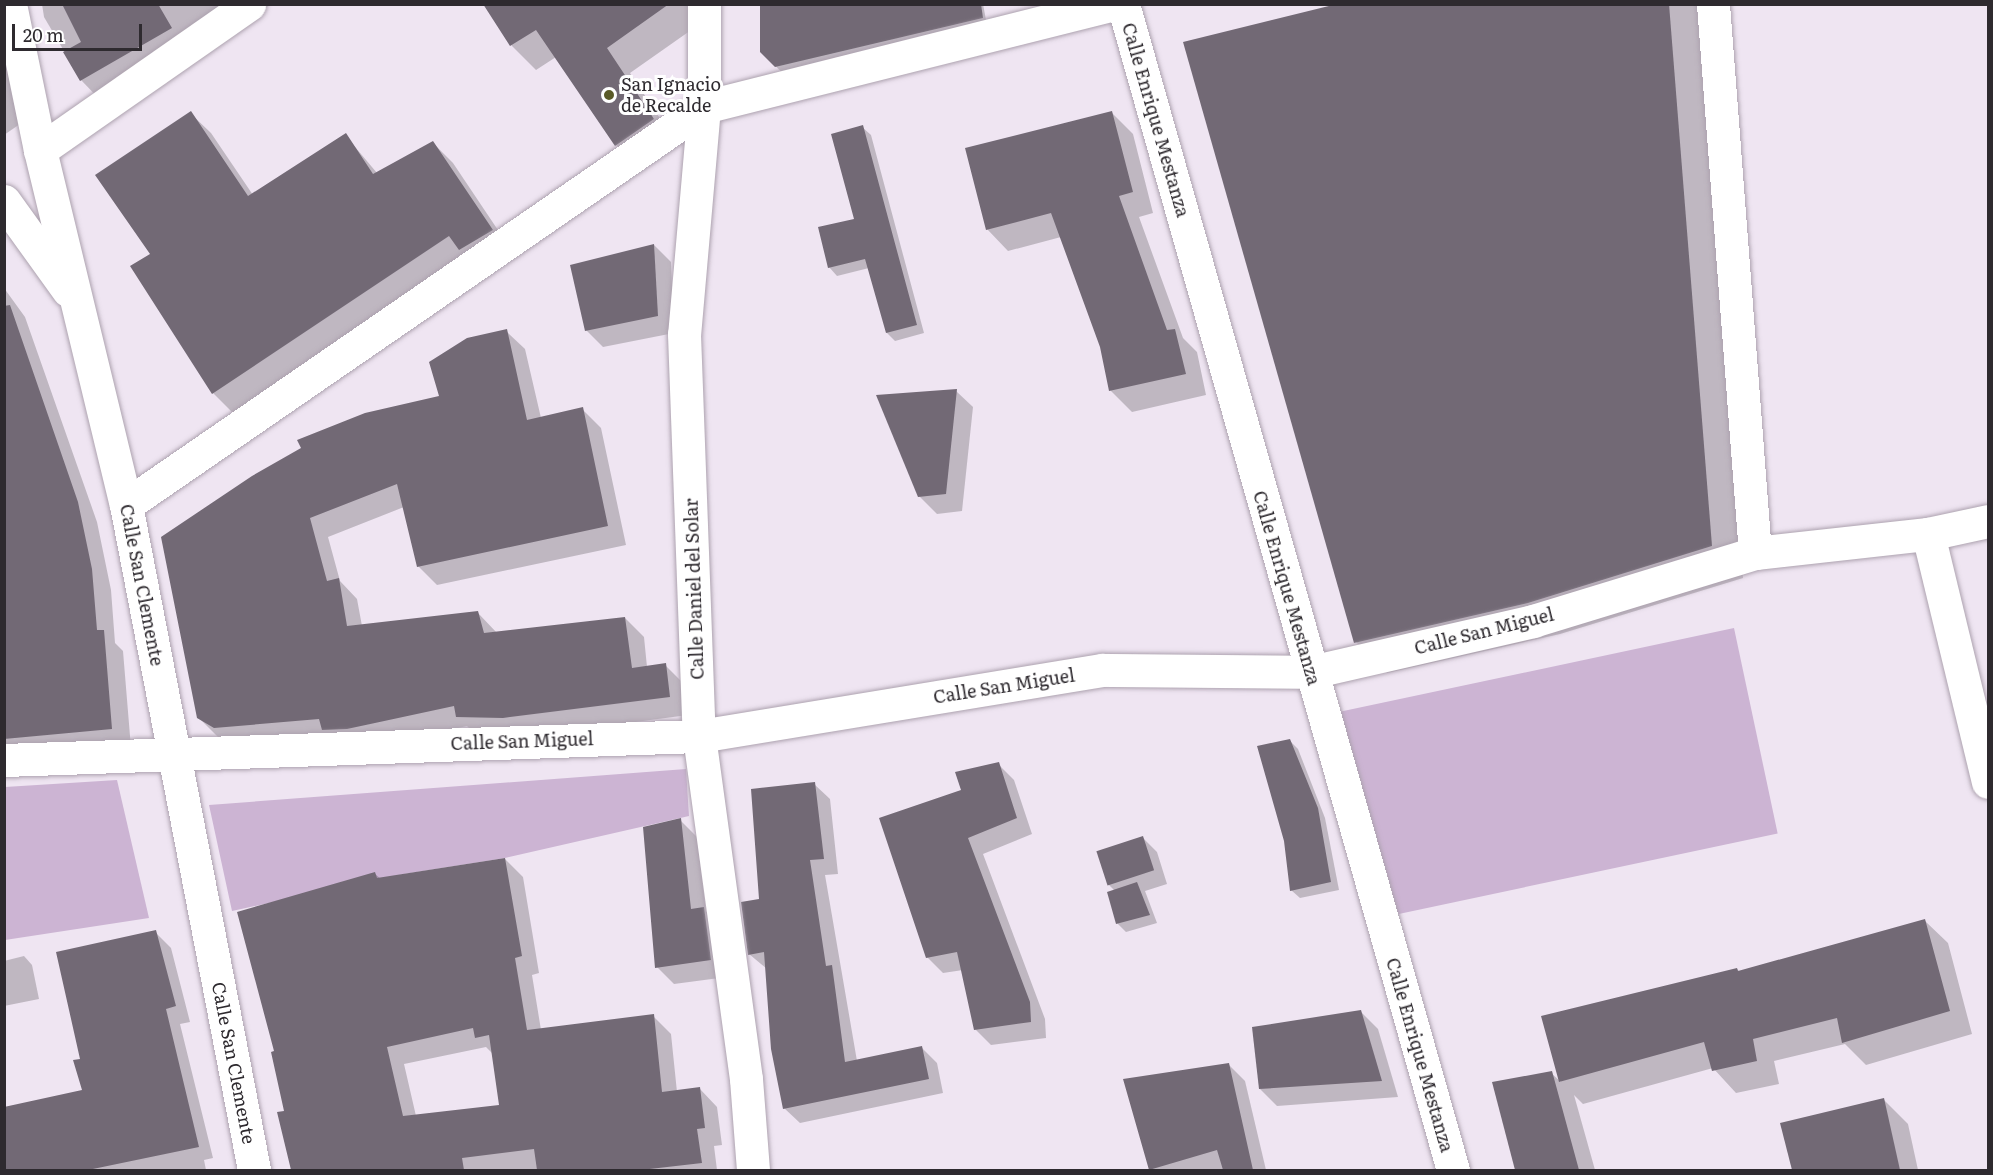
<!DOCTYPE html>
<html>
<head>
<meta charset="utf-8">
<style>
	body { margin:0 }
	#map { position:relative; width:1993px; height:1175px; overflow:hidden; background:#efe5f2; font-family:Literata,serif }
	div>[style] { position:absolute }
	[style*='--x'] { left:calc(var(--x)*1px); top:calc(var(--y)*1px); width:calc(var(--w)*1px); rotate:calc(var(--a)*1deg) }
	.green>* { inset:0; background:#ccb4d3; transform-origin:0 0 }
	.shadow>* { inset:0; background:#0003 }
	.building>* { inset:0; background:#726975; transform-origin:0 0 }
	.roads { filter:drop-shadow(0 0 2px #ada2af) drop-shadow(0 0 2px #ada2af) }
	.street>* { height:33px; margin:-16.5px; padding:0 16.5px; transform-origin:16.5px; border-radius:16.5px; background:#fff }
	.dots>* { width:16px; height:16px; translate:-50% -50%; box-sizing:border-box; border:3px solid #fff; border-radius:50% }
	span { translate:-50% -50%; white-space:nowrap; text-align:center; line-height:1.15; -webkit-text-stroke:6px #fff; paint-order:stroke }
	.poi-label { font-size:18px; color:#2e2a2f }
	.left { translate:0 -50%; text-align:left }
	.street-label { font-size:18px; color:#2e2a2f }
	.frame { position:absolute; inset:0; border:6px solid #2e2a2f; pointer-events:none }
	.scale { position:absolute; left:12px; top:24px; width:130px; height:27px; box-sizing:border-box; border:3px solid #2e2a2f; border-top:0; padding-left:8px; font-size:18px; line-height:21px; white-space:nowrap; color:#2e2a2f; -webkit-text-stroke:4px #fff; paint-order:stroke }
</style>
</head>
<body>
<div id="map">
	<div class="green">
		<i style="left:1734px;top:628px;width:210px;height:403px;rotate:78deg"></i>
		<i style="clip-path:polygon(686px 769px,689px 816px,505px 858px,404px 874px,232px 911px,209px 805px)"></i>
		<i style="clip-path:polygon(117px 780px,149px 918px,5px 940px,5px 787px)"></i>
	</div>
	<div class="shadow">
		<i style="clip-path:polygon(42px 4px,271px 4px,105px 105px,81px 80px,44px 17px)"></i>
		<i style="clip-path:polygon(485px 4px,704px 4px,704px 21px,630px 73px,677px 144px,640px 170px,616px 145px,556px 57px,536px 70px,512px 46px)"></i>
		<i style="clip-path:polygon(762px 4px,983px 4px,990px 41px,797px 88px,762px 52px)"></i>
		<i style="clip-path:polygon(1343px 4px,1697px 4px,1743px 578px,1560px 634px,1387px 673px,1356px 642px)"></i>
		<i style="clip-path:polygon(4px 46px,20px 124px,4px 135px)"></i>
		<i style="clip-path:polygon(190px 113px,211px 133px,253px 195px,345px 135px,377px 173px,433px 143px,453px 163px,512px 251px,233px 413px,213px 393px,152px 254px)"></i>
		<i style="clip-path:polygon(1112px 113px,1133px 134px,1153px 213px,1139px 217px,1183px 338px,1197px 352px,1206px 395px,1132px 412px,1110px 390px,1101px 347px,1061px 237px,1008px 251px,987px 229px)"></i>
		<i style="clip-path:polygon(862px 127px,871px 135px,924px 333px,895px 341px,887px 333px,869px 268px,837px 276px,829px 267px,856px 220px)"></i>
		<i style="clip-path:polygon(654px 245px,671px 262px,674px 333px,603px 347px,586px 330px)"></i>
		<i style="clip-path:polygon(4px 288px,25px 317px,97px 522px,111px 590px,115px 643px,123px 651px,131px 748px,4px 759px)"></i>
		<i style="clip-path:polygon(506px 331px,525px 349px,541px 418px,582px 409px,601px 428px,626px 545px,437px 585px,418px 566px,404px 507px,328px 537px,340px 581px,357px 599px,362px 626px,478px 613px,497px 633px,625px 618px,644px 637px,647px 667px,665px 665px,684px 684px,688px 715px,523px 737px,477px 736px,467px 726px,367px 748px,218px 737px,198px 717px,163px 538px,441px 397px)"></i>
		<i style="clip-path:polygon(956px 391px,973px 407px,962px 511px,937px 514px,919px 496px)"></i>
		<i style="clip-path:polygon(1290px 741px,1298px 749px,1325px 818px,1339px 890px,1300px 898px,1291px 890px)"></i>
		<i style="clip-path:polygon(998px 764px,1014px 780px,1032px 834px,983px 854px,1045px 1019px,1046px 1038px,991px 1045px,975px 1029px,963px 970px,943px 973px,927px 957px,963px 791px)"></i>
		<i style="clip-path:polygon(814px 784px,830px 799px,838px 874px,825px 875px,857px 1061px,922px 1048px,937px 1063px,943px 1093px,800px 1123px,784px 1108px,767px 969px,749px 954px,761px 901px)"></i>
		<i style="clip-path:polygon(680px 820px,697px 837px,706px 911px,720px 926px,727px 977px,674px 984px,657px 967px)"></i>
		<i style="clip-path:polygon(1143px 838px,1157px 852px,1167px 884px,1145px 891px,1157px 923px,1126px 932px,1117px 923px,1115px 891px,1107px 883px)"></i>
		<i style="clip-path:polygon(evenodd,505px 859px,523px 877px,539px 973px,532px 975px,541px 1030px,653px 1016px,671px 1034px,677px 1092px,700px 1089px,717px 1107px,722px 1145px,714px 1146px,717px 1170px,293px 1170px,279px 1113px,286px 1112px,276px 1053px,375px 874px,381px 879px,505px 859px,486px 1047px,493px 1054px,500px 1106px,416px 1116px,404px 1064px,486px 1047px)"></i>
		<i style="clip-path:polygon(1925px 921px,1948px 943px,1972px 1034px,1866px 1065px,1845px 1044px,1774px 1061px,1779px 1084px,1736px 1093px,1713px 1068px,1583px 1104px,1574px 1095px,1595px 1170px,1517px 1170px,1493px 1083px,1551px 1073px,1561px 1082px,1543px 1017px,1737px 969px,1740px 972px)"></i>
		<i style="clip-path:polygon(155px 932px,171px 948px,190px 1022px,180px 1024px,213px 1158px,204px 1160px,206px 1170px,14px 1170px,4px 1124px,84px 1091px,82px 1060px)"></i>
		<i style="clip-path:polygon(24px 956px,32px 965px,39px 999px,4px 1006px,4px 961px)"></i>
		<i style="clip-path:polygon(1361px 1012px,1378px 1029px,1398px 1097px,1277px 1106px,1260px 1089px)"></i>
		<i style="clip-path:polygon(1228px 1064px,1245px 1081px,1266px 1170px,1151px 1170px,1125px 1080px)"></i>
		<i style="clip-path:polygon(1883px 1099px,1908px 1124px,1918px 1170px,1793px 1170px,1782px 1124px)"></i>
	</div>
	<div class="building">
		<i style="clip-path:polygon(62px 4px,158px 4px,172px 28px,80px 81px,63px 52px,81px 42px)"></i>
		<i style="clip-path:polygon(483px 4px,669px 4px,607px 48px,654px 119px,615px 146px,536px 30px,510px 46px)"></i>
		<i style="clip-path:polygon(760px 4px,981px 4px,983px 18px,775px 67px,760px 52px)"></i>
		<i style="clip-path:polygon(1337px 4px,1669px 4px,1712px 546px,1528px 603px,1354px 643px,1183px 42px)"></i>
		<i style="clip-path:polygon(191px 111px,248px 196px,346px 133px,373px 174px,433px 141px,493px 230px,459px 250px,449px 236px,212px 394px,130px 266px,150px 254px,95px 175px)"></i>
		<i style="clip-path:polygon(1112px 111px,1133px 192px,1119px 196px,1167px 330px,1175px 329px,1186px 374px,1109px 391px,1100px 347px,1051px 213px,986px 230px,965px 148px)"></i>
		<i style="clip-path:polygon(863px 125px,917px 325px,886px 333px,865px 259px,828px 268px,818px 227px,854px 219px,831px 134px)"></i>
		<i style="clip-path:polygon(654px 244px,658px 316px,585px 331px,570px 265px)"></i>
		<i style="clip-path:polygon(10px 305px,78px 502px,92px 569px,97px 630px,104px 630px,112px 729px,4px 739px,4px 306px)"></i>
		<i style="clip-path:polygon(507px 329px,527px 420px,583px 407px,608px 526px,417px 567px,397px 484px,310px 518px,327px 581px,339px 578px,347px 626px,478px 611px,484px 633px,625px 617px,632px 668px,666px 663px,670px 697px,503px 718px,456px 717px,454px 706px,347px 729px,322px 730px,319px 719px,214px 728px,197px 718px,161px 537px,252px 476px,301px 448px,297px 440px,365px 413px,439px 396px,429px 362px,467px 338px)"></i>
		<i style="clip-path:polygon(957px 389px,946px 494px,918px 497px,876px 395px)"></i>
		<i style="clip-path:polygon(1290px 739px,1318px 808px,1331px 882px,1290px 891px,1284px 841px,1257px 746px)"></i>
		<i style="clip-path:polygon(999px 762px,1017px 818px,968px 838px,1030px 1002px,1031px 1022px,974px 1030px,957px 952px,926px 958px,879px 818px,961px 790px,955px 772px)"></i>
		<i style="clip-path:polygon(815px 782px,824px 859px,810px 860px,826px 966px,832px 965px,845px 1062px,922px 1046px,929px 1079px,783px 1109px,771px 1049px,764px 952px,748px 955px,741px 902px,759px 899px,751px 789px)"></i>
		<i style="clip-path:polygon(681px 818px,691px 909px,704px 907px,711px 960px,655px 968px,643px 827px)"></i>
		<i style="left:1143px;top:836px;width:36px;height:49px;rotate:72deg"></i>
		<i style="clip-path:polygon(evenodd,505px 858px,522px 956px,515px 958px,527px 1030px,654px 1014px,662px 1092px,700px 1087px,705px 1128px,697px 1129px,702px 1163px,641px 1170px,537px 1170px,534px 1149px,462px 1158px,464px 1170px,291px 1170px,277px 1112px,284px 1111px,271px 1052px,274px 1051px,237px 912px,375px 872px,377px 878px,505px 858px,473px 1028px,475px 1038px,489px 1035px,499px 1105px,403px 1116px,387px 1047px,473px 1028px)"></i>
		<i style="clip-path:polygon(1137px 882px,1150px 915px,1116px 924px,1107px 892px)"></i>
		<i style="clip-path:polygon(1925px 919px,1950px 1011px,1842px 1043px,1837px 1018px,1753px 1039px,1757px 1061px,1712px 1071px,1704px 1042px,1559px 1082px,1541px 1016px,1737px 968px,1738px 971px)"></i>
		<i style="clip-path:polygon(156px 930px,176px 1006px,166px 1009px,199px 1147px,88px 1170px,4px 1170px,4px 1107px,82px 1090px,73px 1060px,80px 1059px,56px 952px)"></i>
		<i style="clip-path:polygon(1361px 1010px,1382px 1081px,1259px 1089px,1252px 1027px)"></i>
		<i style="clip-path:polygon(1229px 1063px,1253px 1170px,1223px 1170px,1217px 1150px,1149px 1170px,1123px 1079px)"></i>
		<i style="clip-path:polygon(1552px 1071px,1579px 1170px,1515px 1170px,1492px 1082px)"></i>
		<i style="clip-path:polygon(1884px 1098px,1900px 1170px,1792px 1170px,1780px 1123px)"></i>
	</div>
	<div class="roads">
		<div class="street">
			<i style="--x:10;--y:4;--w:149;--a:78.4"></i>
			<i style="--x:40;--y:150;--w:365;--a:76.4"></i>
			<i style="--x:126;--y:505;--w:677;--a:79.1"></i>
			<i style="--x:704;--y:4;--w:103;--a:90"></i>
			<i style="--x:704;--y:107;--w:228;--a:95"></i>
			<i style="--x:684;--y:334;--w:402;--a:87.9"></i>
			<i style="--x:699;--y:736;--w:346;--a:82.2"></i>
			<i style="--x:746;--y:1079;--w:91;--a:85.6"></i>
			<i style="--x:1123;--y:4;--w:1212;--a:74.2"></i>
			<i style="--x:1713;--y:4;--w:551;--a:85.63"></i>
			<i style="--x:40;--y:150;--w:255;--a:-34.9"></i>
			<i style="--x:4;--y:201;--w:110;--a:54.3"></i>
			<i style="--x:126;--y:505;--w:702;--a:-34.55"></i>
			<i style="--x:704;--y:107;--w:423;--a:-14.1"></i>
			<i style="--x:1928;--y:534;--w:255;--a:76.4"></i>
			<i style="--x:4;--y:760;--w:695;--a:-1.98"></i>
			<i style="--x:699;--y:736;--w:408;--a:-9.3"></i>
			<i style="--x:1102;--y:670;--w:209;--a:0.5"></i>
			<i style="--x:1311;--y:672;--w:228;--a:-12.9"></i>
			<i style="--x:1533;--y:621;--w:232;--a:-17"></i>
			<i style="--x:1755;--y:553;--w:174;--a:-6.3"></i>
			<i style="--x:1928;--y:534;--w:61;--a:-12.2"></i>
		</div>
	</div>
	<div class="dots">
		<i style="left:609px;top:95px;background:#5a5a27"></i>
	</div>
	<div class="poi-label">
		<span class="left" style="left:621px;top:95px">San Ignacio<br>de Recalde</span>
	</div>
	<div class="street-label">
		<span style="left:1156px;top:120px;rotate:74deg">Calle Enrique Mestanza</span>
		<span style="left:142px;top:585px;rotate:79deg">Calle San Clemente</span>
		<span style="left:1287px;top:588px;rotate:74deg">Calle Enrique Mestanza</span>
		<span style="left:694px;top:589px;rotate:-92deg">Calle Daniel del Solar</span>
		<span style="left:1484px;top:631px;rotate:-14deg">Calle San Miguel</span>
		<span style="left:1004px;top:686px;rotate:-9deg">Calle San Miguel</span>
		<span style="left:522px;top:741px;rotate:-2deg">Calle San Miguel</span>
		<span style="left:1420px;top:1055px;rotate:74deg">Calle Enrique Mestanza</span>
		<span style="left:234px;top:1063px;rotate:79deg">Calle San Clemente</span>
	</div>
	<div class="frame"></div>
	<div class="scale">20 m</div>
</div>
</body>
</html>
